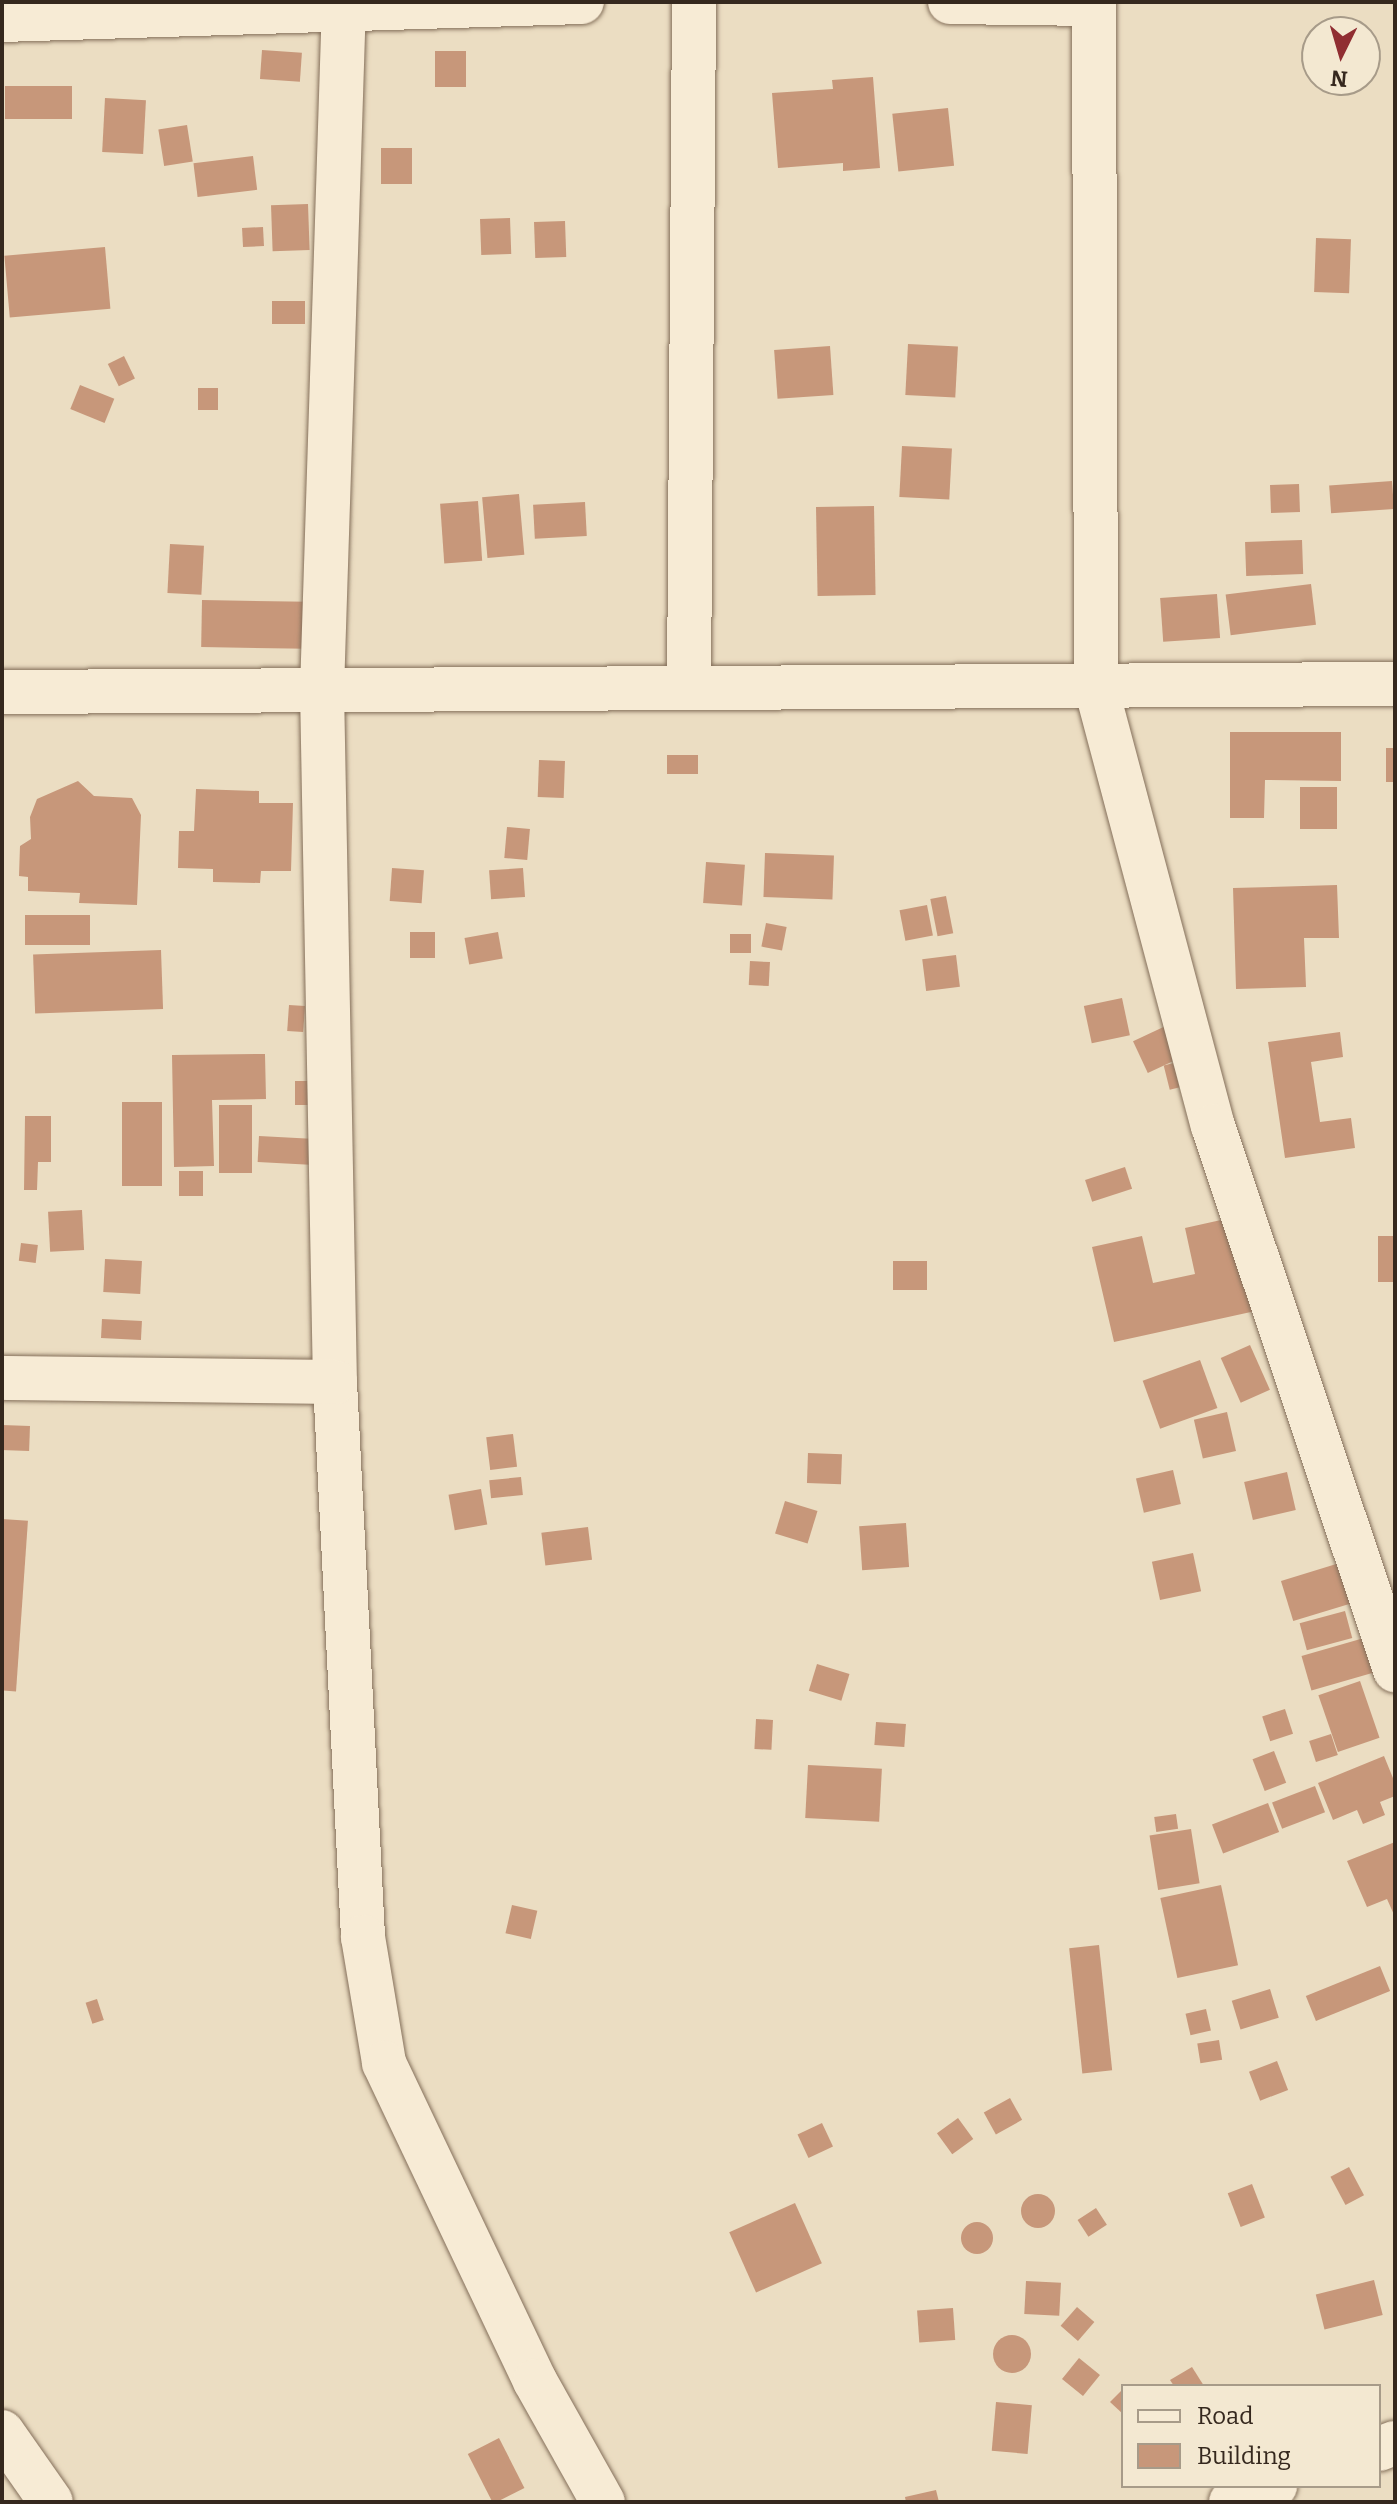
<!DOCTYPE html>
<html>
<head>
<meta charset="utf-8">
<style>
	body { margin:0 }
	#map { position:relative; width:1397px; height:2504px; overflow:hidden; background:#ebddc2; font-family:Bitter,serif }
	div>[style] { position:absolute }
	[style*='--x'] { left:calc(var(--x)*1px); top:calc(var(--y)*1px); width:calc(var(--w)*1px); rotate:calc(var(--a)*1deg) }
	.building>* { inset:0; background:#c7977a; transform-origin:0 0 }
	.round { border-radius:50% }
	.roads { filter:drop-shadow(0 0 2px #846f5a) drop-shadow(0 0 2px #846f5a) }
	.minor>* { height:44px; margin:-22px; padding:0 22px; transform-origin:22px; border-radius:22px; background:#f7ebd5 }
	span { translate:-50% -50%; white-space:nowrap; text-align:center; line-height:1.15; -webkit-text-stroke:6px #f3e8d1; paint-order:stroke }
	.frame { position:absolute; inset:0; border:4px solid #35281e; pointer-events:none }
	.legend { position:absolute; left:1121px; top:2384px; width:260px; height:104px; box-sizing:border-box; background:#f3e8d1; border:2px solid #a79b89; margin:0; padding:10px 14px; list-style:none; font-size:24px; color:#35281e }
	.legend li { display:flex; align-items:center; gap:16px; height:40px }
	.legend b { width:40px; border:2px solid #a79b89 }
	.north { position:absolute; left:1301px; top:16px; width:80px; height:80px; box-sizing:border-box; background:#f3e8d1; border:2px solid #a79b89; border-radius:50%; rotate:185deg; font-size:22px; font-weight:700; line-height:32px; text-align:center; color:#35281e }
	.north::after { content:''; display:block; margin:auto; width:28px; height:36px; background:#902e32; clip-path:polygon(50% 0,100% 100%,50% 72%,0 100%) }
</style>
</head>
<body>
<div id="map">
	<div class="building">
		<i style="left:262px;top:50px;width:40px;height:29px;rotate:4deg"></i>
		<i style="left:435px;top:51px;width:31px;height:36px"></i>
		<i style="clip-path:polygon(873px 77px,880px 168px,843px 171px,843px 163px,778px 168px,772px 93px,833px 89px,832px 80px)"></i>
		<i style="left:5px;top:86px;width:67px;height:33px"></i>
		<i style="left:105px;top:98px;width:41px;height:54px;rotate:3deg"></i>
		<i style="left:948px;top:108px;width:58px;height:56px;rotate:84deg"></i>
		<i style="left:187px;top:125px;width:37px;height:29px;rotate:81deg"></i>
		<i style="left:381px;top:148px;width:31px;height:36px"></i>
		<i style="left:253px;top:156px;width:34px;height:60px;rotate:83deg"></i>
		<i style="left:308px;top:204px;width:46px;height:37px;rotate:88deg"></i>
		<i style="left:510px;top:218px;width:36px;height:30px;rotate:88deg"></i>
		<i style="left:565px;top:221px;width:36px;height:31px;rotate:88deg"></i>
		<i style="left:263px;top:227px;width:19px;height:21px;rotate:87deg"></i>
		<i style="left:1316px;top:238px;width:35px;height:54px;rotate:2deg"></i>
		<i style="left:105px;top:247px;width:62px;height:101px;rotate:85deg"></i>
		<i style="left:305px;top:301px;width:23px;height:33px;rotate:90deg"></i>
		<i style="left:908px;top:344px;width:50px;height:51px;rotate:3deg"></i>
		<i style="left:830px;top:346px;width:49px;height:56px;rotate:86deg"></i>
		<i style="left:124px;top:356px;width:25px;height:18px;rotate:64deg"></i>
		<i style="left:80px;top:385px;width:37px;height:26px;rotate:22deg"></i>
		<i style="left:198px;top:388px;width:20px;height:22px"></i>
		<i style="left:902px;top:446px;width:50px;height:51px;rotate:3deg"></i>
		<i style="left:1392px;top:481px;width:28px;height:63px;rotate:86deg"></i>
		<i style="left:1299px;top:484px;width:28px;height:29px;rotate:88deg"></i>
		<i style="left:519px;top:494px;width:61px;height:37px;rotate:85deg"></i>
		<i style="left:478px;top:501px;width:60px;height:38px;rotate:86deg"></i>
		<i style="left:585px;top:502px;width:34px;height:52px;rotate:87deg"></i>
		<i style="left:874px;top:506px;width:89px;height:58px;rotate:89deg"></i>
		<i style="left:1302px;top:540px;width:34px;height:57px;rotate:88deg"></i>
		<i style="left:170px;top:544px;width:34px;height:49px;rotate:3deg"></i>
		<i style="left:1311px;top:584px;width:41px;height:86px;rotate:83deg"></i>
		<i style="left:1217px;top:594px;width:44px;height:57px;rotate:86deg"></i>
		<i style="left:202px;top:600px;width:106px;height:47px;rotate:1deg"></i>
		<i style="clip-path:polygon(1230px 732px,1341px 732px,1341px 781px,1265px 780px,1264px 818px,1230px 818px)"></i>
		<i style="left:1386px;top:748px;width:9px;height:34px"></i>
		<i style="left:667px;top:755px;width:31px;height:19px"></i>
		<i style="left:539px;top:760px;width:26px;height:37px;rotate:2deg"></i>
		<i style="clip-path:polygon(78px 781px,94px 796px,132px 798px,141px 815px,137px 905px,79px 903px,80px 893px,28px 891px,28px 877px,19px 876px,20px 846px,31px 839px,30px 817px,37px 799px)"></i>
		<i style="left:1300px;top:787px;width:37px;height:42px"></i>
		<i style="clip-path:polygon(196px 789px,259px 791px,259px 803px,293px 803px,291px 871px,261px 871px,260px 883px,213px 882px,213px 869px,178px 868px,179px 831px,194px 831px)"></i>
		<i style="left:507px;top:827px;width:23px;height:31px;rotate:5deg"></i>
		<i style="left:765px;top:853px;width:69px;height:44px;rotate:2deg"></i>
		<i style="left:706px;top:862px;width:39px;height:41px;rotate:4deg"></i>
		<i style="left:392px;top:868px;width:32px;height:33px;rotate:4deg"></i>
		<i style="left:523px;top:868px;width:29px;height:34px;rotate:86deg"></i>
		<i style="clip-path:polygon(1337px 885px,1339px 938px,1304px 938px,1306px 987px,1236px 989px,1233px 888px)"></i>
		<i style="left:946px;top:896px;width:38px;height:16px;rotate:79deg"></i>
		<i style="left:927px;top:905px;width:31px;height:28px;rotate:79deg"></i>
		<i style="left:90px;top:915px;width:30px;height:65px;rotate:90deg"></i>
		<i style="left:766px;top:923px;width:21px;height:24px;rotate:11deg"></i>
		<i style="left:410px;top:932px;width:25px;height:26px"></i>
		<i style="left:498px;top:932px;width:27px;height:34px;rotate:80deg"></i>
		<i style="left:730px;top:934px;width:21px;height:19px"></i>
		<i style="left:161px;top:950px;width:59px;height:128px;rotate:88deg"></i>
		<i style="left:956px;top:955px;width:32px;height:34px;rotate:83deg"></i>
		<i style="left:750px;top:961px;width:20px;height:24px;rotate:3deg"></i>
		<i style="left:1122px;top:998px;width:38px;height:39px;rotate:78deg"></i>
		<i style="left:289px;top:1005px;width:16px;height:26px;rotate:4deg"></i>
		<i style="left:1172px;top:1023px;width:35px;height:43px;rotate:65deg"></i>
		<i style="clip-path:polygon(1340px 1032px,1343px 1057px,1311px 1062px,1320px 1122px,1351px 1118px,1355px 1148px,1285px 1158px,1268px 1042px)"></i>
		<i style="clip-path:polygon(265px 1054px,266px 1099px,212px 1100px,214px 1166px,174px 1167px,172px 1055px)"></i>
		<i style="left:1186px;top:1060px;width:25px;height:23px;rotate:76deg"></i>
		<i style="left:295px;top:1081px;width:20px;height:24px"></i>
		<i style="left:122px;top:1102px;width:40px;height:84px"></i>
		<i style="left:219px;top:1105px;width:33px;height:68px"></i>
		<i style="clip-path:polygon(25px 1116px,51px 1116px,51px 1162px,38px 1162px,37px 1190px,24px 1190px)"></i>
		<i style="left:259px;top:1136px;width:52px;height:26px;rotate:3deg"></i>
		<i style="left:1125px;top:1167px;width:23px;height:42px;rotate:72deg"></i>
		<i style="left:179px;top:1171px;width:24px;height:25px"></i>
		<i style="left:82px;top:1210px;width:40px;height:34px;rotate:87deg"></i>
		<i style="clip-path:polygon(1239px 1216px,1260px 1310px,1114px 1342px,1092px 1247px,1142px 1236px,1153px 1283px,1195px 1274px,1185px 1228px)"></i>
		<i style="left:1395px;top:1236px;width:46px;height:17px;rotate:90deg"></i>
		<i style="left:21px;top:1243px;width:17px;height:18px;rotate:7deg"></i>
		<i style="left:105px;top:1259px;width:37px;height:33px;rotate:3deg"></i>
		<i style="left:893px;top:1261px;width:34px;height:29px"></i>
		<i style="left:102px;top:1319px;width:40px;height:19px;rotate:3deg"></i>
		<i style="left:1250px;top:1345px;width:49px;height:32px;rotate:66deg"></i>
		<i style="left:1200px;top:1360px;width:51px;height:61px;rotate:70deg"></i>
		<i style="left:1227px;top:1412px;width:40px;height:34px;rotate:77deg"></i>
		<i style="left:2px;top:1425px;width:28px;height:25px;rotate:2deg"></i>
		<i style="left:513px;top:1434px;width:33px;height:27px;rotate:83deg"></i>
		<i style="left:808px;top:1453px;width:34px;height:30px;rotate:2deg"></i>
		<i style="left:1173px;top:1470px;width:35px;height:38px;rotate:77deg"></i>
		<i style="left:1287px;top:1472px;width:39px;height:44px;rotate:77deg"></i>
		<i style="left:521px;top:1477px;width:18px;height:32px;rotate:84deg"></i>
		<i style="left:481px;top:1489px;width:36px;height:33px;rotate:80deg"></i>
		<i style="left:785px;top:1501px;width:34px;height:34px;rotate:17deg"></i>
		<i style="left:2px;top:1519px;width:26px;height:171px;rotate:4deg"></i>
		<i style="left:906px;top:1523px;width:44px;height:47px;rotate:86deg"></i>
		<i style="left:588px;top:1527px;width:33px;height:47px;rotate:83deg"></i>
		<i style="left:1193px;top:1553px;width:39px;height:42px;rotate:78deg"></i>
		<i style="left:1346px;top:1561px;width:42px;height:68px;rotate:73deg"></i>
		<i style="left:1345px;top:1611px;width:28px;height:47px;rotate:75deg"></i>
		<i style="left:1364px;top:1638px;width:36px;height:65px;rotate:74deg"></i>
		<i style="left:817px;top:1664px;width:34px;height:28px;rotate:17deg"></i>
		<i style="left:1360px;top:1681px;width:60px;height:44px;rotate:71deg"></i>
		<i style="left:1285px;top:1709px;width:26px;height:24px;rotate:72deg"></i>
		<i style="left:756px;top:1719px;width:17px;height:30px;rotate:3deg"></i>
		<i style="left:876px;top:1722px;width:30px;height:23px;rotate:4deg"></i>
		<i style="left:1331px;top:1734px;width:22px;height:23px;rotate:72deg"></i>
		<i style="left:1274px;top:1751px;width:34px;height:23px;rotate:69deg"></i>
		<i style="clip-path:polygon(1384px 1756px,1395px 1783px,1395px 1796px,1380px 1802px,1385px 1815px,1363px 1824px,1357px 1810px,1333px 1820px,1318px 1783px)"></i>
		<i style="left:808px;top:1765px;width:74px;height:53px;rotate:3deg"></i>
		<i style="left:1315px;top:1786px;width:28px;height:46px;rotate:69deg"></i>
		<i style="left:1268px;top:1803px;width:31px;height:60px;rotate:69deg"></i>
		<i style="left:1176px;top:1814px;width:15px;height:22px;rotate:82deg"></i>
		<i style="left:1191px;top:1829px;width:55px;height:42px;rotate:81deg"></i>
		<i style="clip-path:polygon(1395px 1842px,1395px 1917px,1387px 1899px,1367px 1907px,1347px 1861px)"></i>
		<i style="left:1221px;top:1885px;width:82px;height:62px;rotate:78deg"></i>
		<i style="left:512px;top:1905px;width:26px;height:29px;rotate:13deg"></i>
		<i style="left:1099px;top:1945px;width:126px;height:30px;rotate:84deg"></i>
		<i style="left:1380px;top:1966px;width:27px;height:80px;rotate:68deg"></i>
		<i style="left:1270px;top:1989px;width:30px;height:40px;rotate:73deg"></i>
		<i style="left:97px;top:1999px;width:22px;height:12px;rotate:72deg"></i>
		<i style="left:1206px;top:2009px;width:22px;height:21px;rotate:77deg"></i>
		<i style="left:1219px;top:2040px;width:20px;height:22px;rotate:81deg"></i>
		<i style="left:1277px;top:2061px;width:31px;height:30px;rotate:69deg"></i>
		<i style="left:1010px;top:2098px;width:25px;height:30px;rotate:61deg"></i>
		<i style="left:958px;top:2118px;width:26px;height:26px;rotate:54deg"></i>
		<i style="left:822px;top:2123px;width:26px;height:27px;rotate:65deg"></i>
		<i style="left:1349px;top:2167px;width:32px;height:21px;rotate:62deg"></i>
		<i style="left:1252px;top:2184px;width:36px;height:26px;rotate:69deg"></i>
		<i class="round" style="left:1021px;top:2194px;width:34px;height:34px"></i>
		<i style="left:795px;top:2203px;width:66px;height:72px;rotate:66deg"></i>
		<i style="left:1096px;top:2208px;width:20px;height:22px;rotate:57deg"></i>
		<i class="round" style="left:961px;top:2222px;width:32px;height:32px"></i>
		<i style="left:1374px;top:2280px;width:36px;height:60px;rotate:76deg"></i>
		<i style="left:1026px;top:2281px;width:35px;height:33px;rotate:3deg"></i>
		<i style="left:1077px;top:2307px;width:23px;height:25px;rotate:41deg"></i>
		<i style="left:953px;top:2308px;width:32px;height:36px;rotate:86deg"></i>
		<i class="round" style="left:993px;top:2335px;width:38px;height:38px"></i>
		<i style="left:1079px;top:2358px;width:27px;height:27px;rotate:39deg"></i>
		<i style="clip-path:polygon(1192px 2367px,1204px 2386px,1174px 2386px,1170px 2380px)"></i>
		<i style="clip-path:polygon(1123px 2389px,1123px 2414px,1110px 2402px)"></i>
		<i style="left:996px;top:2402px;width:36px;height:49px;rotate:5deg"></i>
		<i style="left:499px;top:2438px;width:56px;height:35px;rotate:63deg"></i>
		<i style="clip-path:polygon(936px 2490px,939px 2502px,906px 2502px,905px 2497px)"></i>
	</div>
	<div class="roads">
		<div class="minor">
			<i style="--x:344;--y:2;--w:687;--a:91.83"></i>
			<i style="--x:322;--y:689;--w:693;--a:88.93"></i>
			<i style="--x:335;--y:1382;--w:556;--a:87.11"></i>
			<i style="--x:363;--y:1937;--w:128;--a:80.5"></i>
			<i style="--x:384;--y:2063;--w:352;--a:64.6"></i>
			<i style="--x:535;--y:2381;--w:139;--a:60.7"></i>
			<i style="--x:950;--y:2;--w:144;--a:0.8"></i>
			<i style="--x:1094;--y:2;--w:685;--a:89.83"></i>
			<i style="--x:1096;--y:687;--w:454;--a:75.1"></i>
			<i style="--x:1213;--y:1126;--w:574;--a:71.5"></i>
			<i style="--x:2;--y:20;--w:580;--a:-1.78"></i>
			<i style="--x:689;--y:687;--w:685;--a:-89.58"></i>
			<i style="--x:2;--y:692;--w:1393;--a:-0.33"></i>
			<i style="--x:2;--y:1378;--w:333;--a:0.7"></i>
			<i style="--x:2;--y:2432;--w:85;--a:55"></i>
			<i style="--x:1379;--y:2449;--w:17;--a:-21"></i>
			<i style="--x:1231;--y:2502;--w:47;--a:-20"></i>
		</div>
	</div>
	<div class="frame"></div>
	<ul class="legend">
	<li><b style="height:10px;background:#f7ebd5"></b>Road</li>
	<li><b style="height:22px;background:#c7977a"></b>Building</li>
	</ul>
	<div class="north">N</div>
</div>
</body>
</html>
